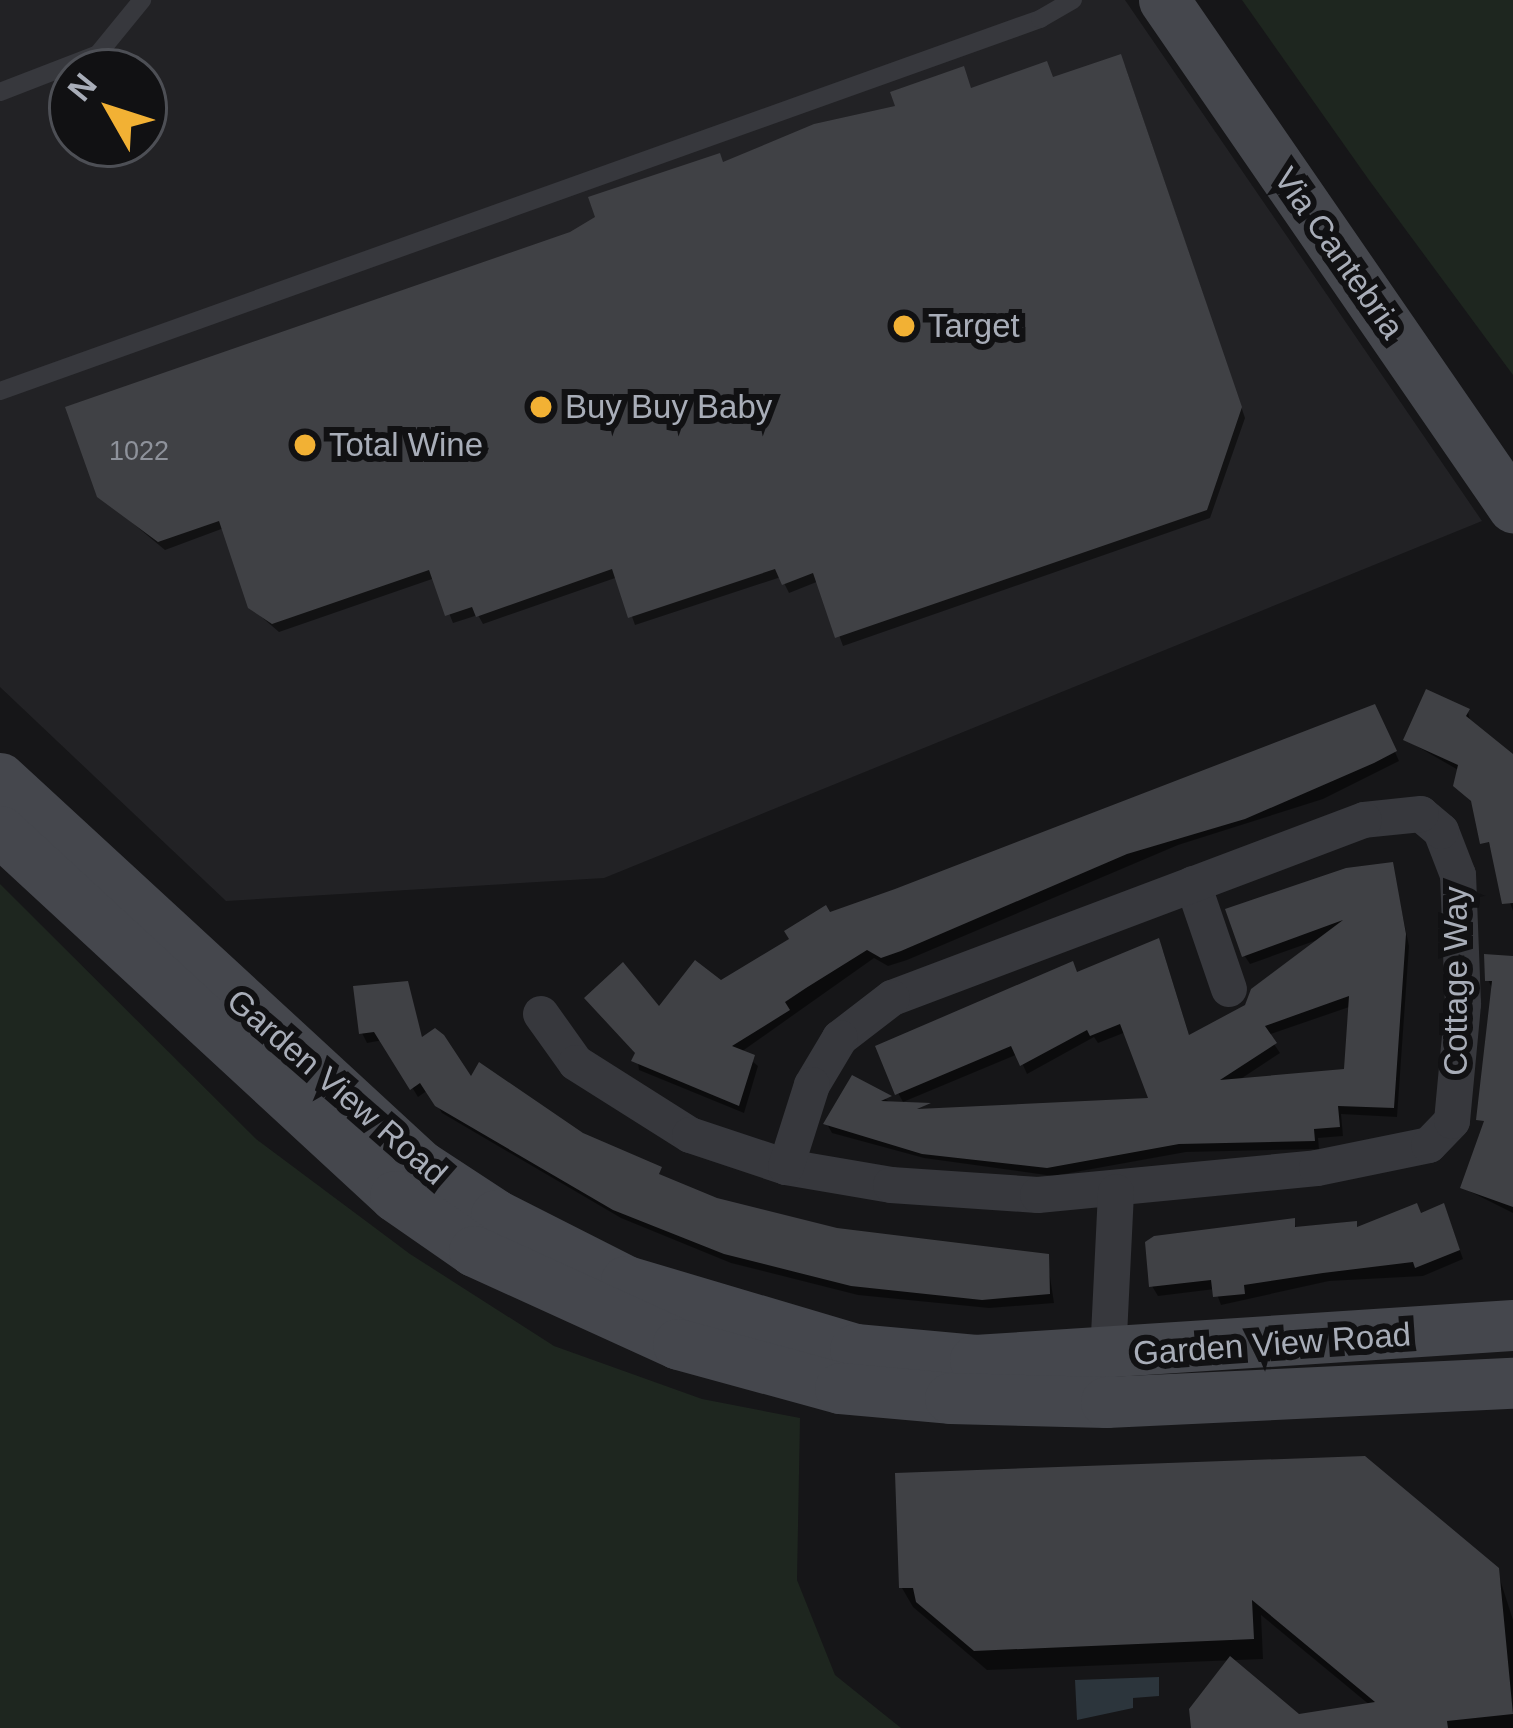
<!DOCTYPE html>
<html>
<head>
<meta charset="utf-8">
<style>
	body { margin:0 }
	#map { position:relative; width:1513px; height:1728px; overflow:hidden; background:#161618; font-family:Arial,sans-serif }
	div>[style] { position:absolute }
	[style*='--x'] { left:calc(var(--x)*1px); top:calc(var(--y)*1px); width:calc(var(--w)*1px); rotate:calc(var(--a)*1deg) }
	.built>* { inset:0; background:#222225 }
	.green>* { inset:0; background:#1e261f }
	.water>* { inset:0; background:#2c353c }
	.shadow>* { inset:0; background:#0007 }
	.building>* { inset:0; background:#404145 }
	.service>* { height:18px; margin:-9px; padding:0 9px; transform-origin:9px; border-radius:9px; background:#37383d }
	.minor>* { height:36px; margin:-18px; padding:0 18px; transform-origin:18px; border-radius:18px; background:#37383d }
	.secondary>* { height:51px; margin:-25.5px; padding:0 25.5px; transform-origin:25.5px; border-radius:25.5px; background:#45474d }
	.dots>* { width:33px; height:33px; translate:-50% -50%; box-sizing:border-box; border:6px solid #111113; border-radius:50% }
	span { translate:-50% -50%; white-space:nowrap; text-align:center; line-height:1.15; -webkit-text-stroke:12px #111113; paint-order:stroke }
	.number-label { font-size:27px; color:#8e929b }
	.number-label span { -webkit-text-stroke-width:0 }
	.street-label { font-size:33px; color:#a8adb8 }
	.poi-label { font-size:33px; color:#a8adb8 }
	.left { translate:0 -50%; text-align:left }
	.north { position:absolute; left:48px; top:48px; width:120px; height:120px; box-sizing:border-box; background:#111113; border:3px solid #4d4f55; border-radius:50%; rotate:309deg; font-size:33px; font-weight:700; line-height:48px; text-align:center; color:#a8adb8 }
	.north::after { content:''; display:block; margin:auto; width:42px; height:54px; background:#f2b134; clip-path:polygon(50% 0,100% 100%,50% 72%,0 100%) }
</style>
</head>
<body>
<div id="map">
	<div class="built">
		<i style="clip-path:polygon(evenodd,0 0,1125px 0,1482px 521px,604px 878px,226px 901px,0 687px,0 0,72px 72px,144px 72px,144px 144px,72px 144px,72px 72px)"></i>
	</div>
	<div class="green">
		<i style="clip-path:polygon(1242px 0,1513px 0,1513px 375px,1369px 180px)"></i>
		<i style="clip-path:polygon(0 884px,256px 1139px,410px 1254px,554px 1346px,702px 1399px,800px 1418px,797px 1580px,835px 1675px,901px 1728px,0 1728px)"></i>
	</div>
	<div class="water">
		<i style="clip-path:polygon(1159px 1677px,1159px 1696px,1133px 1698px,1133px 1708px,1077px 1720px,1075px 1680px)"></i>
	</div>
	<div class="shadow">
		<i style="clip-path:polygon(1125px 66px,1245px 418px,1210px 518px,843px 646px,819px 581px,789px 593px,781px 577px,635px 625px,618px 577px,483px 624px,478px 615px,453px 623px,435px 578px,279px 632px,250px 607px,224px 528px,165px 550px,100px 496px,571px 235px,723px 166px,972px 91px)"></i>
		<i style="clip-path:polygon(1468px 712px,1471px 724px,1513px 758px,1513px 911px,1476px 807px,1457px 786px,1460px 771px,1406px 740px)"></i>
		<i style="clip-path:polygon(1379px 716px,1399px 761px,1323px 799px,1178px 845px,907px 960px,888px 966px,874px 958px,741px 1052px,758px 1066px,744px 1113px,639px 1070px,637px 1055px,588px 999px,659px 1011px,721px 984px,829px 916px)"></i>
		<i style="clip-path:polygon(evenodd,1392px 865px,1409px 946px,1397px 1117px,1341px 1114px,1343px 1136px,1318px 1138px,1319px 1149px,1186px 1152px,1053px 1176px,924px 1158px,832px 1133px,827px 1124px,853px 1079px,893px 1104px,932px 1111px,1153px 1100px,1126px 1032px,1098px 1043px,1094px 1037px,1027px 1074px,1018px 1054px,903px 1102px,898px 1093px,1077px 975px,1163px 951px,1190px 1038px,1248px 1007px,1320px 939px,1250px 964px,1244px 955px,1392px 865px,1352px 1006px,1347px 1072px,1236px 1082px,1280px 1053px,1268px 1035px,1352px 1006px)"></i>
		<i style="clip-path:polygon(1513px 959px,1513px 1213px,1463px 1188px,1485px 1129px,1494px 992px,1488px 980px)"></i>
		<i style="clip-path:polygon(406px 984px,423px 1040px,471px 1081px,666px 1178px,716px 1201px,836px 1231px,1047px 1257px,1054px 1303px,989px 1308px,858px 1295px,731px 1263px,621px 1218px,442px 1113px,428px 1090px,418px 1097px,383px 1040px,367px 1043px,362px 1033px)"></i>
		<i style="clip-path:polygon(1421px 1216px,1448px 1216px,1463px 1259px,1423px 1276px,1329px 1281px,1221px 1305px,1215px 1289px,1158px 1296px,1152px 1286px,1293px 1222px,1298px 1230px,1359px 1230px)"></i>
		<i style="clip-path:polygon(1497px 1570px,1513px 1620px,1513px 1728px,1342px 1728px,1371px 1706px,1261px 1615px,1263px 1659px,987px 1670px,913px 1607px,902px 1588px)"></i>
	</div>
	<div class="building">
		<i style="clip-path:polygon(1121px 54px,1242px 407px,1207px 510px,835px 638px,813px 573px,782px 585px,775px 569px,628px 618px,612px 569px,476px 617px,472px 607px,445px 616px,429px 570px,272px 624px,248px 608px,219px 521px,158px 542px,97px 497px,65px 407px,570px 232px,595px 217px,588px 197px,720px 153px,723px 162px,814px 124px,895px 106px,890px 92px,964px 66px,971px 88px,1047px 61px,1053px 77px)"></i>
		<i style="clip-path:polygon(1426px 689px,1470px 709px,1466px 716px,1513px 754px,1513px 903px,1502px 904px,1489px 842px,1480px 844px,1471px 801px,1453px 786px,1458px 765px,1403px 740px)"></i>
		<i style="clip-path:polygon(1375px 704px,1397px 751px,1374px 763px,1245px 819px,1127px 854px,901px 951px,881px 958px,867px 950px,806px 988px,785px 1002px,790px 1010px,732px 1046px,755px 1055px,739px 1106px,631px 1061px,635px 1053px,584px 998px,623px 962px,659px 1006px,695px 960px,721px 980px,789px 939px,784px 931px,826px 905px,830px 912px,895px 889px)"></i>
		<i style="clip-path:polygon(evenodd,1393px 862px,1406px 934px,1394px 1108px,1338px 1106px,1340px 1127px,1314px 1129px,1315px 1141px,1179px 1144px,1047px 1168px,922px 1154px,823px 1124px,852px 1075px,892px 1096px,881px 1101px,931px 1103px,917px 1109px,1148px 1098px,1120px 1024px,1090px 1036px,1087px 1030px,1020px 1066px,1011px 1046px,895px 1095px,875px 1046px,1073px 961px,1077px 972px,1159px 938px,1189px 1035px,1245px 1005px,1251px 989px,1343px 920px,1242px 957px,1225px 909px,1346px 868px,1393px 862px,1349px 996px,1344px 1069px,1220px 1080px,1277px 1043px,1265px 1026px,1349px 996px)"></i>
		<i style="clip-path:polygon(1484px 954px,1513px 956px,1513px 1207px,1460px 1188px,1484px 1121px,1476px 1120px,1492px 981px,1485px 981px)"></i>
		<i style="clip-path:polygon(408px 981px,422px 1037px,435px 1028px,444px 1035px,471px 1076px,479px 1062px,583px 1133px,662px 1167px,659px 1174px,717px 1198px,837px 1228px,1049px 1254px,1050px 1294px,982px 1300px,851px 1286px,724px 1254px,613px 1210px,435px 1106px,420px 1083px,410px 1090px,374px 1032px,359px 1034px,353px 986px)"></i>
		<i style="clip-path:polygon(1417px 1203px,1421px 1213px,1444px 1203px,1460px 1250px,1415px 1268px,1413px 1262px,1323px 1273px,1244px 1285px,1245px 1294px,1213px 1297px,1211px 1280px,1149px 1287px,1145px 1242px,1154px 1236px,1295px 1218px,1295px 1227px,1357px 1221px,1357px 1227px)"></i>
		<i style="clip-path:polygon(1365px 1456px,1499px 1568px,1513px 1714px,1447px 1721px,1448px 1728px,1191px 1728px,1189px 1709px,1230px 1656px,1299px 1714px,1375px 1702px,1252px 1600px,1254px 1639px,974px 1651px,916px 1602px,913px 1588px,899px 1588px,895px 1473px)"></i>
	</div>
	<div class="service">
		<i style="--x:0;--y:92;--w:105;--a:-21.2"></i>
		<i style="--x:98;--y:54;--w:70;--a:-50.8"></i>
		<i style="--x:0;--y:391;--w:1105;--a:-19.68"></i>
		<i style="--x:1040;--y:19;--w:38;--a:-30"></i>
	</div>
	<div class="minor">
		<i style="--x:1193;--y:884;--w:111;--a:71.1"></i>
		<i style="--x:541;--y:1014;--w:60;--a:54.5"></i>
		<i style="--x:576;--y:1063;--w:135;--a:32.3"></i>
		<i style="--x:690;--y:1135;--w:101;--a:18.4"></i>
		<i style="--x:786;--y:1167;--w:107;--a:9.7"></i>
		<i style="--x:891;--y:1185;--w:147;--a:3.9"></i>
		<i style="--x:1038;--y:1195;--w:280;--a:-5.5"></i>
		<i style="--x:1317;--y:1168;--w:114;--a:-11.6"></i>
		<i style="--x:1429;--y:1145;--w:33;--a:-46"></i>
		<i style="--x:1452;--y:1121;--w:118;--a:-84.6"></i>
		<i style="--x:1463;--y:1004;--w:129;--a:-92.2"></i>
		<i style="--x:1458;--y:875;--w:47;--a:-111.1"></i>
		<i style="--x:1441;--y:831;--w:26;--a:-140"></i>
		<i style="--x:1421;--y:814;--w:57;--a:174"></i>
		<i style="--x:1364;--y:820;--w:504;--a:159.34"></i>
		<i style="--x:892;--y:998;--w:66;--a:142.4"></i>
		<i style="--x:840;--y:1038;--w:55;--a:120.8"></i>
		<i style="--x:812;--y:1085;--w:86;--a:107.6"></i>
		<i style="--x:1108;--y:1356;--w:164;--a:-87.2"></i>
	</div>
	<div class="secondary">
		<i style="--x:1164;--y:0;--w:616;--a:55.46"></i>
		<i style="--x:0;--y:778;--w:571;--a:42.66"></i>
		<i style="--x:420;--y:1165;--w:91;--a:33.3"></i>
		<i style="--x:496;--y:1215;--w:146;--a:26.9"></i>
		<i style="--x:626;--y:1281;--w:239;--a:16.5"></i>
		<i style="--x:855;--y:1349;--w:121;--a:5.2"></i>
		<i style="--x:975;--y:1360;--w:539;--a:-3.72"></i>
		<i style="--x:0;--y:831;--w:538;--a:42.74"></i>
		<i style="--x:395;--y:1196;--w:96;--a:34.8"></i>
		<i style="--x:474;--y:1251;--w:224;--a:24.5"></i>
		<i style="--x:678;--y:1344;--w:168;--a:15.2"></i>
		<i style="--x:840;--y:1388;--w:110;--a:5.2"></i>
		<i style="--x:950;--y:1398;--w:156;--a:1.5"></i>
		<i style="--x:1106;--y:1402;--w:407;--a:-2.7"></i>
	</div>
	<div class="dots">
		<i style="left:904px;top:326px;background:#f2b134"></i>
		<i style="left:541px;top:407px;background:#f2b134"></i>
		<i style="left:305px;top:445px;background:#f2b134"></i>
	</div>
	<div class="number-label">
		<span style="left:139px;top:452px">1022</span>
	</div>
	<div class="street-label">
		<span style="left:1339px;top:253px;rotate:55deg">Via Cantebria</span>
		<span style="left:1456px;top:981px;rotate:-90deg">Cottage Way</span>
		<span style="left:337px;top:1087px;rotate:41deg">Garden View Road</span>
		<span style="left:1272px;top:1344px;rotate:-4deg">Garden View Road</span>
	</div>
	<div class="poi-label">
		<span class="left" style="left:928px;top:326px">Target</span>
		<span class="left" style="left:565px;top:407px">Buy Buy Baby</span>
		<span class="left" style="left:329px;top:445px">Total Wine</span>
	</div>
	<div class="north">N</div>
</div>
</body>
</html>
